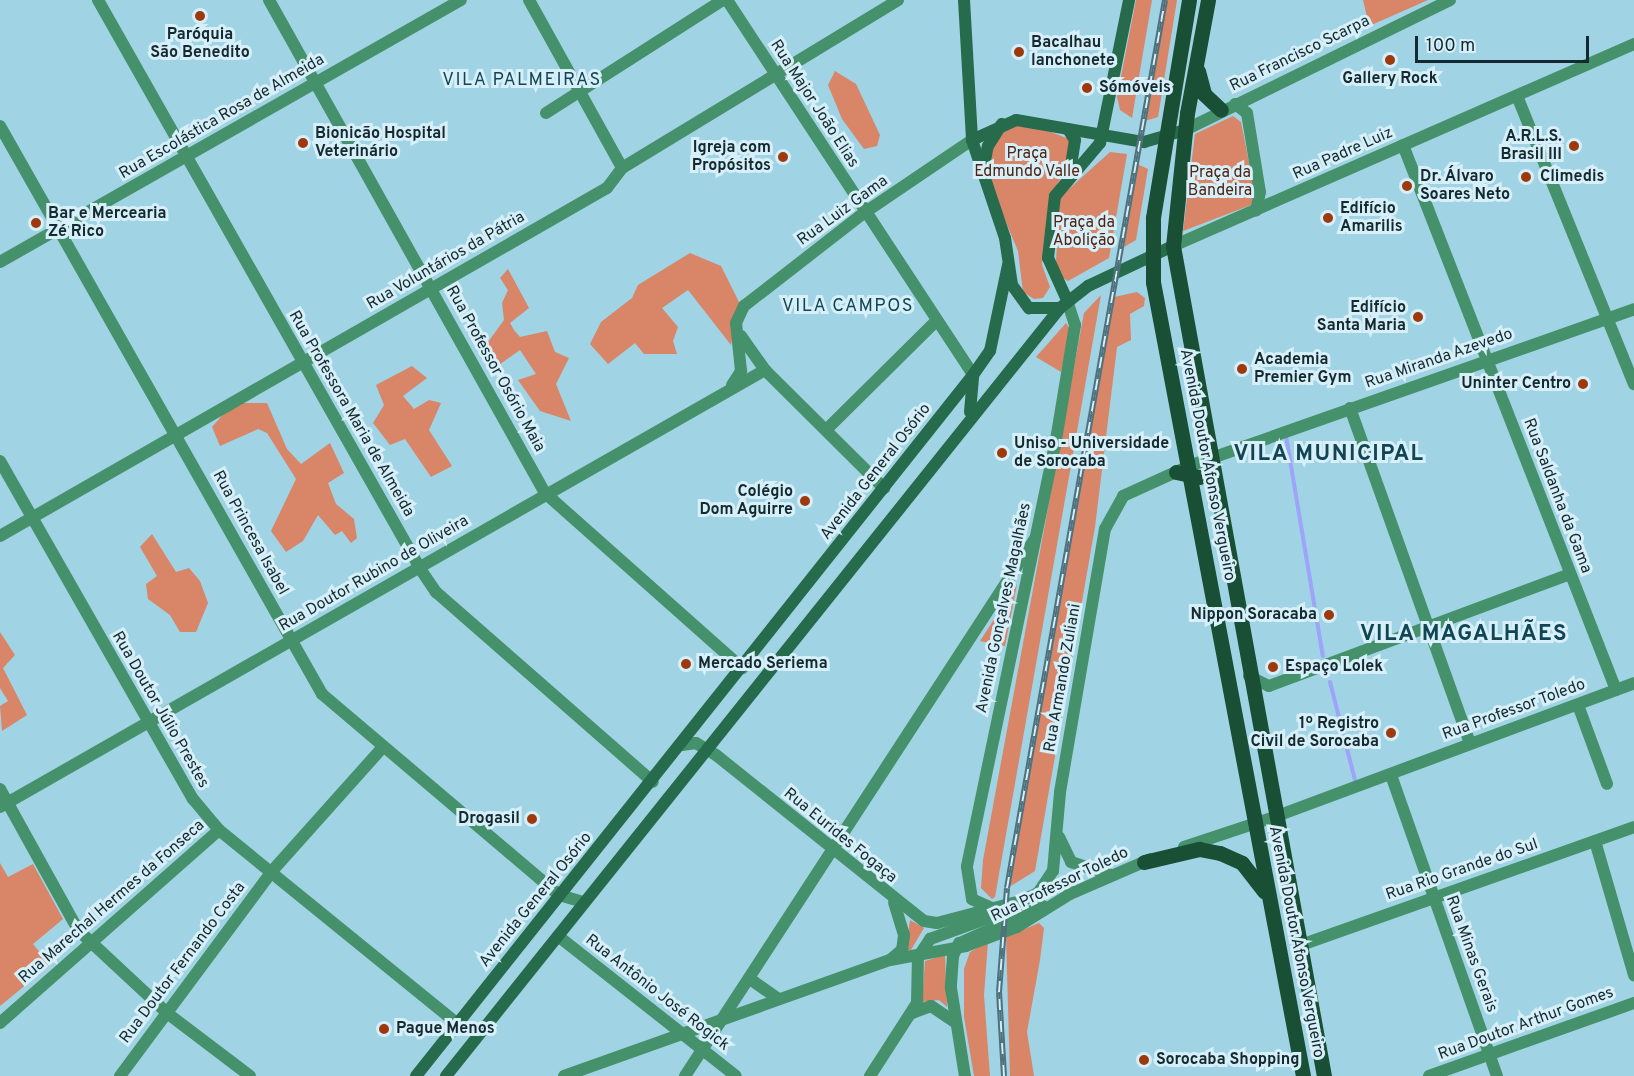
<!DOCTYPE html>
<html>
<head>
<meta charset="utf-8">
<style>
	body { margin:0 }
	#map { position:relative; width:1634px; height:1076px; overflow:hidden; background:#a0d3e4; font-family:Overpass,sans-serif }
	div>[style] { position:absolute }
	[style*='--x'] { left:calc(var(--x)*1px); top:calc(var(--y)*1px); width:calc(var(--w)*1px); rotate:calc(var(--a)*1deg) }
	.green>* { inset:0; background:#d88568 }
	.stream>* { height:4px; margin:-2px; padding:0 2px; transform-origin:2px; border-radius:2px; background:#9ea4f9 }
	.minor>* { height:12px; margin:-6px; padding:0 6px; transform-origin:6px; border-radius:6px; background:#45916b }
	.tertiary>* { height:12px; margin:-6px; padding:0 6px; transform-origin:6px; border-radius:6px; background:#45916b }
	.secondary>* { height:12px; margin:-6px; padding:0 6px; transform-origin:6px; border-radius:6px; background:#266b4b }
	.primary>* { height:15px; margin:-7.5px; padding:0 7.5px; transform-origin:7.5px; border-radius:7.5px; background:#184f35 }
	.rail>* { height:6px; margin-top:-3px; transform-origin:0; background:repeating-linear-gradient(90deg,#d6eff8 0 11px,#50717c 0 22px); box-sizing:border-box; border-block:2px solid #50717c }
	.dots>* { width:16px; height:16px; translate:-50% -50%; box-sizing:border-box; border:3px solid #d6eff8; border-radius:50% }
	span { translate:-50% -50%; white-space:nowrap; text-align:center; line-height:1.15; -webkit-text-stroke:6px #d6eff8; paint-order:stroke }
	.poi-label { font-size:16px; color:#152a30; font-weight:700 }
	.left { translate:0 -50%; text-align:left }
	.right { translate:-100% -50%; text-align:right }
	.street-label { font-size:16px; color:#152a30 }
	.park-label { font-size:16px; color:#502313 }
	.neighbourhood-label { font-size:18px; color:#114553; letter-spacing:1.5px }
	.district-label { font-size:22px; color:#114553; font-weight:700; letter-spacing:1.5px }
	.scale { position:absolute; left:1415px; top:36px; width:174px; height:27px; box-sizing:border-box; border:3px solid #152a30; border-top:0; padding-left:8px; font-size:18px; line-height:21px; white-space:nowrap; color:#152a30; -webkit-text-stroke:4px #d6eff8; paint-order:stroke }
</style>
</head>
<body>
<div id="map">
	<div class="green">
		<i style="clip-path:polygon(1136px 0,1152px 0,1132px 118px,1120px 110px,1117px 97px)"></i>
		<i style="clip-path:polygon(1166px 0,1177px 0,1158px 117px,1145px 121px)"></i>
		<i style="clip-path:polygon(1363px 0,1428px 0,1369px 26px)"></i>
		<i style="clip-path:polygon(835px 71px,856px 84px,880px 135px,877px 146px,864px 149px,842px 119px,828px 85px)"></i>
		<i style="clip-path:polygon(1233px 116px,1241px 122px,1255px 193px,1251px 205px,1183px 231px,1195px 134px)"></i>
		<i style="clip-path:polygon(1024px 122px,1072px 140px,1067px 169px,1050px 195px,1042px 265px,1050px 287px,1043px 298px,1034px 299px,1023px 292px,1018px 251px,987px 177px,994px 145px,1005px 130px)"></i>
		<i style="clip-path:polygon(1110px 152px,1127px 154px,1109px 258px,1068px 281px,1060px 276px,1056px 261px,1060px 197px)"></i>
		<i style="clip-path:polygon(1137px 164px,1148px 169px,1136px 240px,1124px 247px)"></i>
		<i style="clip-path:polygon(690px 253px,721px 266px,739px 302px,731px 345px,688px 290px,662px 308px,678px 327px,673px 341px,677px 354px,644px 354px,635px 343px,608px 364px,590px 344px,601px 322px,632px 298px,638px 285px)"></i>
		<i style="clip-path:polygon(508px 269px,529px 308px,510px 323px,514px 330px,520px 337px,547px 331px,555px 352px,569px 358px,556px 384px,571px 421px,540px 411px,518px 380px,536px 374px,520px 350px,496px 367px,483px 349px,504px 320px,502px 303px,508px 290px,500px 278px)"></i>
		<i style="clip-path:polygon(1137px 292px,1145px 298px,1144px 306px,1130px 314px,1131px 340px,1117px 347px,1095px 527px,1035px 871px,1009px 887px,1114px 297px)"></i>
		<i style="clip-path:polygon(1101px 295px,995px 897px,992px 899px,981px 888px,983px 860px,1084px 313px)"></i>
		<i style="clip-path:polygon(1066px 323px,1070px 330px,1061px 372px,1036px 357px)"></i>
		<i style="clip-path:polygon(412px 366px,427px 378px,403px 396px,414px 409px,429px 400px,441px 403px,429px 430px,452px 466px,431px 477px,405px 439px,390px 445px,373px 423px,384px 405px,376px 385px)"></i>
		<i style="clip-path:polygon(233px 403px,267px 403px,287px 449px,301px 464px,330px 443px,344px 473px,328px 483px,336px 504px,354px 519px,357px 538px,351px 543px,342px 531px,335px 535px,318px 515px,303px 541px,286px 552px,271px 531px,296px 479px,267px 433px,258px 429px,220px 446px,212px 427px)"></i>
		<i style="clip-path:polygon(152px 534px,176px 572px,189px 568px,200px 581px,208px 603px,196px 632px,180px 632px,170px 615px,148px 599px,146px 584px,157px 576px,140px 547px)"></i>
		<i style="clip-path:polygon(1017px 584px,1005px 646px,980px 641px)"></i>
		<i style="clip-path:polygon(0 632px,15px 655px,3px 668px,27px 715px,2px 731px,0 706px,8px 701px,0 688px)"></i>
		<i style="clip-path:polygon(0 863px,8px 877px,33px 864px,63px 919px,33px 944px,50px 965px,0 1006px)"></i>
		<i style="clip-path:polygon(910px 920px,924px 928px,911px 950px,906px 950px)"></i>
		<i style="clip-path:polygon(1039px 923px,1044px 928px,1040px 960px,1027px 1032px,1034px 1076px,1010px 1076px,1006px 937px)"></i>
		<i style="clip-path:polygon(988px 942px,984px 995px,990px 1076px,974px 1076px,964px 1017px,964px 969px,970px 952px)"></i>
		<i style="clip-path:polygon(945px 955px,947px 1007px,939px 1000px,922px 1002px,925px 961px)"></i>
	</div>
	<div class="stream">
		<i style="--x:1286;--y:436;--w:223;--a:80.5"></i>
		<i style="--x:1330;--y:682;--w:101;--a:75.7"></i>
	</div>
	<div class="minor">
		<i style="--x:98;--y:0;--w:655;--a:60.46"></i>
		<i style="--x:421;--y:570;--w:27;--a:56"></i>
		<i style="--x:436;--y:592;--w:288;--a:41.2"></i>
		<i style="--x:269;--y:0;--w:565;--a:60.76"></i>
		<i style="--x:545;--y:493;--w:264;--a:41.6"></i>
		<i style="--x:529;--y:0;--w:192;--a:61"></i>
		<i style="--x:727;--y:0;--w:448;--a:56.7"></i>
		<i style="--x:1517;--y:96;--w:311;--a:67.9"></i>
		<i style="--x:1235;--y:104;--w:15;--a:37"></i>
		<i style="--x:1247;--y:113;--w:80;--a:80.7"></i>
		<i style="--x:1260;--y:192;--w:19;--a:102"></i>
		<i style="--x:546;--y:113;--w:210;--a:-32.6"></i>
		<i style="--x:0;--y:126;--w:653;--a:60.45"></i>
		<i style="--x:322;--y:694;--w:311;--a:40.3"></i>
		<i style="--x:559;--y:895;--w:26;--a:16"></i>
		<i style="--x:1403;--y:145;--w:585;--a:68.65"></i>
		<i style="--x:1173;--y:246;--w:503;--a:-23.66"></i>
		<i style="--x:0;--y:262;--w:530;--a:-29.61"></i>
		<i style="--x:1350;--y:408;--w:356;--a:70.3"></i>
		<i style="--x:826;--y:430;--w:156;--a:-44.7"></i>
		<i style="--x:0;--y:461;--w:389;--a:60.3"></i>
		<i style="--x:193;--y:799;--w:40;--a:50"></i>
		<i style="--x:219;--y:830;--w:308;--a:39.1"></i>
		<i style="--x:0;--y:536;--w:700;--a:-29.83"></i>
		<i style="--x:607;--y:188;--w:25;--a:-53"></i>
		<i style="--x:622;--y:168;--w:323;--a:-31.3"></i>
		<i style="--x:1249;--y:676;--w:22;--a:27"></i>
		<i style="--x:1269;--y:686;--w:321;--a:-20.4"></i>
		<i style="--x:1578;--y:705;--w:84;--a:69.8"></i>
		<i style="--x:1391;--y:775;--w:319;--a:70.6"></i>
		<i style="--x:0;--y:789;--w:161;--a:61"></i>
		<i style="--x:78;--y:930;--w:122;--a:43"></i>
		<i style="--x:167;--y:1013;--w:104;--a:37.2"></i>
		<i style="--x:1277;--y:816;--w:381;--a:-20.4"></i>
		<i style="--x:1595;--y:841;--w:140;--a:73.8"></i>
		<i style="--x:558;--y:936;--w:226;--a:38.2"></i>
		<i style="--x:959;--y:943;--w:14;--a:115"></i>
		<i style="--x:953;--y:956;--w:32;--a:94"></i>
		<i style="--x:951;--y:988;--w:89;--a:81"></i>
		<i style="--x:1301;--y:945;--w:353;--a:-19.5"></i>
		<i style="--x:750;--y:979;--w:35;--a:35"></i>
		<i style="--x:912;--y:1013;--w:20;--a:-20"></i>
		<i style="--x:931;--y:1006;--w:30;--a:34"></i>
		<i style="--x:0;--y:1023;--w:292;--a:-41.4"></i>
		<i style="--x:120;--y:1076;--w:257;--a:-53.4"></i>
		<i style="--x:273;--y:870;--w:165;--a:-48.2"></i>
		<i style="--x:685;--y:1076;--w:640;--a:-56.93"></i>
		<i style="--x:870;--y:1076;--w:87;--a:-57.2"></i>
		<i style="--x:917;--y:1003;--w:46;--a:-88.8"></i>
		<i style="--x:1429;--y:1076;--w:218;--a:-19.6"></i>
	</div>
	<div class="tertiary">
		<i style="--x:1185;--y:130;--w:295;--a:-26.1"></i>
		<i style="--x:741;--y:336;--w:42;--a:54.8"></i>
		<i style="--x:765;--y:370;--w:168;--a:44.8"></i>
		<i style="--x:732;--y:385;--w:17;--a:-57"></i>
		<i style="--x:741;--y:371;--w:48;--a:-95.9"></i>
		<i style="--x:736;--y:323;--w:19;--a:-65"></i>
		<i style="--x:744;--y:306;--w:152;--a:-37.8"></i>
		<i style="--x:864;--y:213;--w:130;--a:-34.1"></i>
		<i style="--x:682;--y:745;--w:14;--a:-8"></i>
		<i style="--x:696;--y:743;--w:23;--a:31"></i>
		<i style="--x:716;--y:755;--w:266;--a:38.6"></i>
		<i style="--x:924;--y:921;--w:13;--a:9"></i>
		<i style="--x:937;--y:923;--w:87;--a:-14.7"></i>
		<i style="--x:1021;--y:901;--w:19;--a:-25"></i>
		<i style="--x:1038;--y:893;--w:27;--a:-56"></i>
		<i style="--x:1053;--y:871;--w:79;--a:-84.9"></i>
		<i style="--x:1060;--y:792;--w:267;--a:-80.3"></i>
		<i style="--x:1105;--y:529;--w:38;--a:-61"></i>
		<i style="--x:1123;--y:496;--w:72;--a:-24.4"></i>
		<i style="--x:1189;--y:466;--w:472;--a:-19.4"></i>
		<i style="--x:0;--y:807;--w:881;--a:-29.74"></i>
		<i style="--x:1059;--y:837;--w:28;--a:64"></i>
		<i style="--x:1071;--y:862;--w:42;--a:18"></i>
		<i style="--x:1184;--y:847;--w:98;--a:-18.4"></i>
		<i style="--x:994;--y:909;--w:24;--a:-156"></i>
		<i style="--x:972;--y:899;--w:33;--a:-99"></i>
		<i style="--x:967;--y:866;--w:429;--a:-78.2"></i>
		<i style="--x:1055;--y:446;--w:123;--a:-80.6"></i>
		<i style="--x:1075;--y:325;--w:26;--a:-108"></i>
		<i style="--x:960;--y:943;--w:91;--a:-24"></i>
		<i style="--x:918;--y:957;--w:22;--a:-56"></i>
		<i style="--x:930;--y:939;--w:68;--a:-19.8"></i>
		<i style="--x:890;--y:960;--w:16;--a:-40"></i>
		<i style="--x:902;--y:950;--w:15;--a:-82"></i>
		<i style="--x:904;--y:935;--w:34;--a:-107"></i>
		<i style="--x:564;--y:1076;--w:346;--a:-19.6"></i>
		<i style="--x:890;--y:960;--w:77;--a:-10.4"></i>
		<i style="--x:966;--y:946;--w:54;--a:-20.4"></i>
		<i style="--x:1017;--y:927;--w:62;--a:-31.9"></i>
		<i style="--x:1070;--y:894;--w:88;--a:-23.4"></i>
	</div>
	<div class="secondary">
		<i style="--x:964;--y:0;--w:140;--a:86.7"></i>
		<i style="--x:972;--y:140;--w:103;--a:71.4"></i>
		<i style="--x:1005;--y:238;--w:48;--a:81.5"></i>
		<i style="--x:1012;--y:285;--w:29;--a:54"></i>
		<i style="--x:1029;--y:308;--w:31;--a:0"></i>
		<i style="--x:1068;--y:129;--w:13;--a:58"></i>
		<i style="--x:1075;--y:140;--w:33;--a:99"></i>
		<i style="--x:972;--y:140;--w:48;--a:-24.4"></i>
		<i style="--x:1016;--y:120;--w:130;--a:9.8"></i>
		<i style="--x:1144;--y:142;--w:43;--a:-16.3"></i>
		<i style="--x:983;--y:171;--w:25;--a:-79"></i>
		<i style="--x:988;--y:146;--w:26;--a:-58"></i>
		<i style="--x:1067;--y:300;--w:46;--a:-114.3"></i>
		<i style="--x:1048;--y:258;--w:62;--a:-83.6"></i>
		<i style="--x:1055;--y:196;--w:70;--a:-49.7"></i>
		<i style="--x:1100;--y:143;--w:146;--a:-78.5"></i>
		<i style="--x:970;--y:412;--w:37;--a:-85"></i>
		<i style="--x:416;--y:1076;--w:895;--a:-51.53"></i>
		<i style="--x:973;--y:375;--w:29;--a:-55"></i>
		<i style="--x:990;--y:351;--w:88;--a:-78.2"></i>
		<i style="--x:446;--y:1076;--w:983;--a:-51.36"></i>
		<i style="--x:1060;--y:308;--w:36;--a:-38"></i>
		<i style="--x:1088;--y:286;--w:94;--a:-25.2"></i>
	</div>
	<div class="primary">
		<i style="--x:1189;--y:0;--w:221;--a:99.4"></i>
		<i style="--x:1153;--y:218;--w:64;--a:90"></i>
		<i style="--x:1153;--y:282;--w:808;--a:79.3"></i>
		<i style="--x:1208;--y:0;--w:115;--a:100.5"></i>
		<i style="--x:1187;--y:113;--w:134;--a:96"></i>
		<i style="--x:1173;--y:246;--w:844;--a:79.69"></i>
		<i style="--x:1198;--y:71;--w:24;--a:75"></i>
		<i style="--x:1204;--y:94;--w:23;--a:43"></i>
		<i style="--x:1176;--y:472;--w:24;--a:12"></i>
		<i style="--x:1144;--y:862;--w:57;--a:-13.3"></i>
		<i style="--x:1199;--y:849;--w:21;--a:11"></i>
		<i style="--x:1220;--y:853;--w:24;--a:24"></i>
		<i style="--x:1242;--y:863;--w:36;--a:52"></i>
	</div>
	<div class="rail">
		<i style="--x:1004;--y:1076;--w:84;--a:-93.4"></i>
		<i style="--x:999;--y:992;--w:104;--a:-85.6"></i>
		<i style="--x:1007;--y:888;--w:902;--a:-79.91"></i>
	</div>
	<div class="dots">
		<i style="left:200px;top:16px;background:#9e390d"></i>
		<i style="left:1019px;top:52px;background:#9e390d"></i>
		<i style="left:1390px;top:60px;background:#9e390d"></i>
		<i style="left:1087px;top:88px;background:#9e390d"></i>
		<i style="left:303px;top:143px;background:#9e390d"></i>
		<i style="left:1574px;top:146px;background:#9e390d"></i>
		<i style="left:783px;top:157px;background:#9e390d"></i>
		<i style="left:1526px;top:177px;background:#9e390d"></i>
		<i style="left:1407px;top:186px;background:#9e390d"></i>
		<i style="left:1328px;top:218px;background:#9e390d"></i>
		<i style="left:36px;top:223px;background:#9e390d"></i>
		<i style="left:1418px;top:317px;background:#9e390d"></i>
		<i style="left:1242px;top:369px;background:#9e390d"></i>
		<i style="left:1583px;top:384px;background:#9e390d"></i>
		<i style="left:1002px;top:453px;background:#9e390d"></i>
		<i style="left:805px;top:501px;background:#9e390d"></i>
		<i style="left:1329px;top:615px;background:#9e390d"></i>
		<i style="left:686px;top:664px;background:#9e390d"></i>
		<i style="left:1273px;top:667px;background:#9e390d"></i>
		<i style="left:1391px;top:733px;background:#9e390d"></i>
		<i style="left:532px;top:819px;background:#9e390d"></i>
		<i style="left:384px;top:1029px;background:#9e390d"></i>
		<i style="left:1144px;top:1060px;background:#9e390d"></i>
	</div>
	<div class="poi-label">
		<span style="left:200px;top:44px">Paróquia<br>São Benedito</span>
		<span class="left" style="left:1031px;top:52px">Bacalhau<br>lanchonete</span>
		<span style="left:1390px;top:79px">Gallery Rock</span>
		<span class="left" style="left:1099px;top:88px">Sómóveis</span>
		<span class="left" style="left:315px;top:143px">Bionicão Hospital<br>Veterinário</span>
		<span class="right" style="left:1562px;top:146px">A.R.L.S.<br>Brasil III</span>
		<span class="right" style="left:771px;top:157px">Igreja com<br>Propósitos</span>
		<span class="left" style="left:1420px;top:186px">Dr. Álvaro<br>Soares Neto</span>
		<span class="left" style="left:1540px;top:177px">Climedis</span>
		<span class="left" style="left:1340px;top:218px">Edifício<br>Amarilis</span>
		<span class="left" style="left:48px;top:223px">Bar e Mercearia<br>Zé Rico</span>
		<span class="right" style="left:1406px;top:317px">Edifício<br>Santa Maria</span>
		<span class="left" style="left:1254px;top:369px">Academia<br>Premier Gym</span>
		<span class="right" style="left:1571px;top:384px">Uninter Centro</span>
		<span class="left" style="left:1014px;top:453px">Uniso - Universidade<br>de Sorocaba</span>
		<span class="right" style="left:793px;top:501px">Colégio<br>Dom Aguirre</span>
		<span class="right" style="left:1317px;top:615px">Nippon Soracaba</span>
		<span class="left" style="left:698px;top:664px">Mercado Seriema</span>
		<span class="left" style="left:1285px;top:667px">Espaço Lolek</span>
		<span class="right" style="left:1379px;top:733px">1º Registro<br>Civil de Sorocaba</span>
		<span class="right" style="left:520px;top:819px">Drogasil</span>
		<span class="left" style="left:396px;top:1029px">Pague Menos</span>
		<span class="left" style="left:1156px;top:1060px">Sorocaba Shopping</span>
	</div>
	<div class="street-label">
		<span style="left:1300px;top:54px;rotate:-26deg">Rua Francisco Scarpa</span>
		<span style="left:814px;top:104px;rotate:57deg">Rua Major João Elias</span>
		<span style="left:222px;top:117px;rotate:-30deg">Rua Escolástica Rosa de Almeida</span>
		<span style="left:1343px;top:154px;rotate:-24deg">Rua Padre Luiz</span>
		<span style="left:843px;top:211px;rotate:-36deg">Rua Luiz Gama</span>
		<span style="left:446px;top:261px;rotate:-30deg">Rua Voluntários da Pátria</span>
		<span style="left:1439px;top:359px;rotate:-19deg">Rua Miranda Azevedo</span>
		<span style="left:495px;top:369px;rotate:61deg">Rua Professor Osório Maia</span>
		<span style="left:351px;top:414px;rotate:60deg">Rua Professora Maria de Almeida</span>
		<span style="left:1207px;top:465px;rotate:79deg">Avenida Doutor Afonso Vergueiro</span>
		<span style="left:876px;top:472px;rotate:-52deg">Avenida General Osório</span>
		<span style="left:1557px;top:496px;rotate:69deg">Rua Saldanha da Gama</span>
		<span style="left:250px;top:533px;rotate:61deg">Rua Princesa Isabel</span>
		<span style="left:374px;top:574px;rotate:-30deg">Rua Doutor Rubino de Oliveira</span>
		<span style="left:1004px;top:608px;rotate:-78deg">Avenida Gonçalves Magalhães</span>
		<span style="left:1063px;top:678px;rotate:-80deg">Rua Armando Zuliani</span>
		<span style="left:160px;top:710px;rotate:60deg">Rua Doutor Júlio Prestes</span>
		<span style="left:1514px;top:710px;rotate:-20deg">Rua Professor Toledo</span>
		<span style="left:840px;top:836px;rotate:39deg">Rua Eurides Fogaça</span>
		<span style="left:1462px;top:870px;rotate:-19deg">Rua Rio Grande do Sul</span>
		<span style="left:1060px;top:885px;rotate:-26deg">Rua Professor Toledo</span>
		<span style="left:536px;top:900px;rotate:-51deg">Avenida General Osório</span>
		<span style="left:112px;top:902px;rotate:-41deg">Rua Marechal Hermes da Fonseca</span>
		<span style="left:1296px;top:942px;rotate:79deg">Avenida Doutor Afonso Vergueiro</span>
		<span style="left:1471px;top:954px;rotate:70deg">Rua Minas Gerais</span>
		<span style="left:183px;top:963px;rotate:-53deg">Rua Doutor Fernando Costa</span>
		<span style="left:657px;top:993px;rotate:38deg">Rua Antônio José Rogick</span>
		<span style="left:1526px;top:1024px;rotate:-20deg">Rua Doutor Arthur Gomes</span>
	</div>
	<div class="park-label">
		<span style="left:1027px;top:163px">Praça<br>Edmundo Valle</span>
		<span style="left:1220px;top:182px">Praça da<br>Bandeira</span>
		<span style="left:1084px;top:232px">Praça da<br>Abolição</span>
	</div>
	<div class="neighbourhood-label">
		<span style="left:522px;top:81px">VILA PALMEIRAS</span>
		<span style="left:848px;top:307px">VILA CAMPOS</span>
	</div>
	<div class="district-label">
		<span style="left:1329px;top:455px">VILA MUNICIPAL</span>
		<span style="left:1464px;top:635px">VILA MAGALHÃES</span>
	</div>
	<div class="scale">100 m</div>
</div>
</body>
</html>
